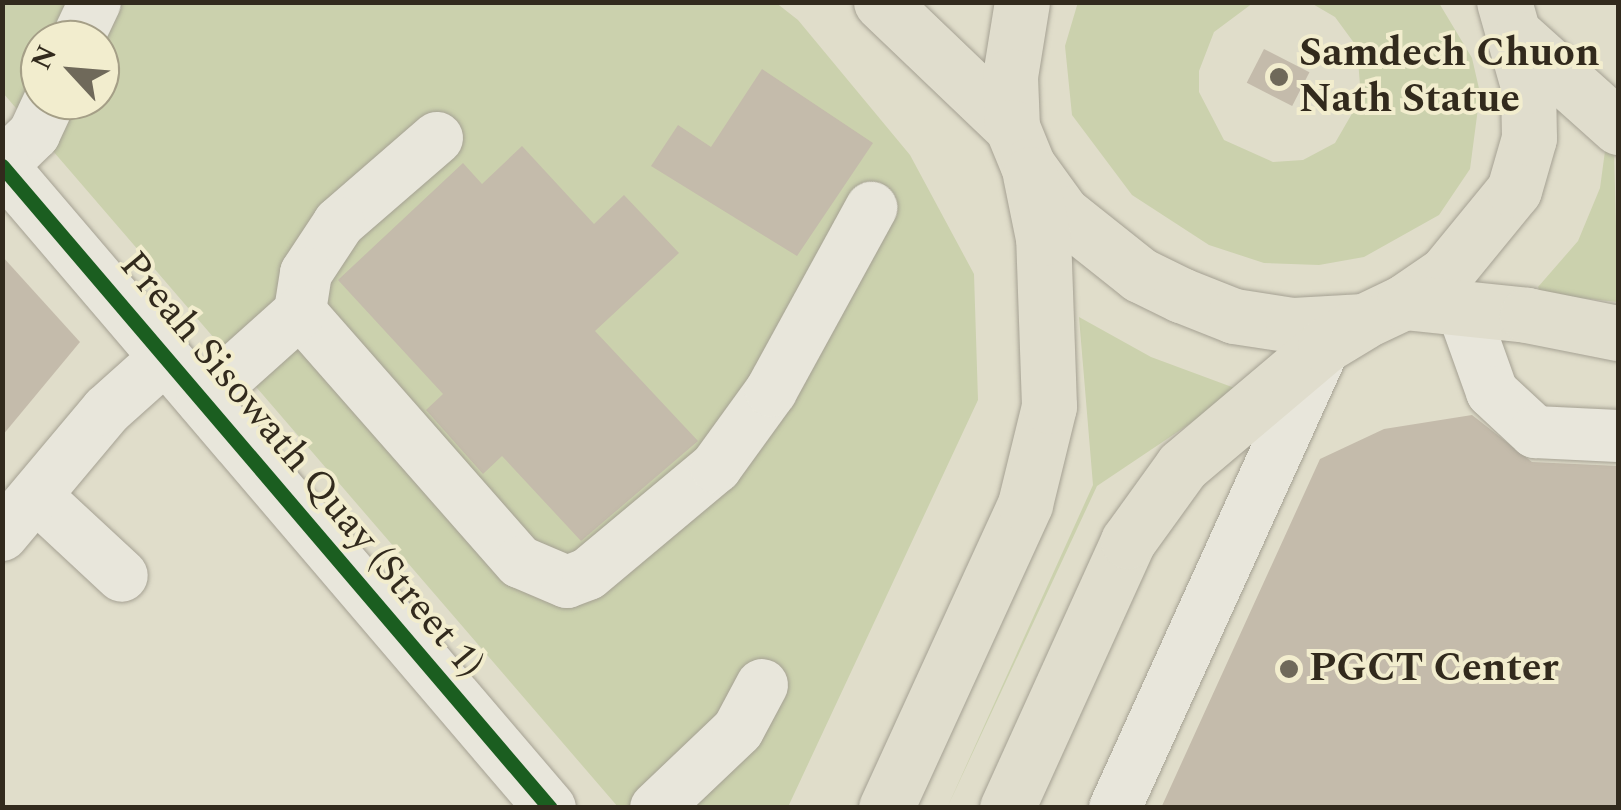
<!DOCTYPE html>
<html>
<head>
<meta charset="utf-8">
<style>
	body { margin:0 }
	#map { position:relative; width:1621px; height:810px; overflow:hidden; background:#e0ddca; font-family:Spectral,serif }
	div>[style] { position:absolute }
	[style*='--x'] { left:calc(var(--x)*1px); top:calc(var(--y)*1px); width:calc(var(--w)*1px); rotate:calc(var(--a)*1deg) }
	.green>* { inset:0; background:#cbd1ad }
	.building>* { inset:0; background:#c4bbab; transform-origin:0 0 }
	.roads { filter:drop-shadow(0 0 2px #a5a193) drop-shadow(0 0 2px #a5a193) }
	.minor>* { height:52px; margin:-26px; padding:0 26px; transform-origin:26px; border-radius:26px; background:#e8e6db }
	.major>* { height:55px; margin:-27.5px; padding:0 27.5px; transform-origin:27.5px; border-radius:27.5px; background:#e0ddcd }
	.cycleway>* { height:15px; margin:-7.5px; padding:0 7.5px; transform-origin:7.5px; border-radius:7.5px; background:#1b5e20 }
	.dots>* { width:28px; height:28px; translate:-50% -50%; box-sizing:border-box; border:5px solid #f2edce; border-radius:50% }
	span { translate:-50% -50%; white-space:nowrap; text-align:center; line-height:1.15; -webkit-text-stroke:8px #f2edce; paint-order:stroke }
	.poi-label { font-size:40px; color:#322a1d; font-weight:700 }
	.left { translate:0 -50%; text-align:left }
	.street-label { font-size:40px; color:#322a1d }
	.frame { position:absolute; inset:0; border:5px solid #322a1d; pointer-events:none }
	.north { position:absolute; left:20px; top:20px; width:100px; height:100px; box-sizing:border-box; background:#f2edce; border:2px solid #a59f87; border-radius:50%; rotate:296deg; font-size:28px; font-weight:700; line-height:40px; text-align:center; color:#322a1d }
	.north::after { content:''; display:block; margin:auto; width:35px; height:45px; background:#6f695a; clip-path:polygon(50% 0,100% 100%,50% 72%,0 100%) }
</style>
</head>
<body>
<div id="map">
	<div class="green">
		<i style="clip-path:polygon(evenodd,775px 2px,798px 20px,910px 155px,974px 274px,978px 400px,788px 807px,618px 807px,3px 93px,2px 3px,775px 2px,40px 40px,100px 40px,100px 100px,40px 100px,40px 40px)"></i>
		<i style="clip-path:polygon(1078px 2px,1253px 3px,1214px 32px,1199px 71px,1199px 92px,1224px 140px,1273px 162px,1303px 160px,1335px 143px,1361px 98px,1357px 47px,1335px 17px,1311px 3px,1439px 3px,1472px 58px,1480px 93px,1470px 169px,1439px 215px,1364px 257px,1319px 265px,1264px 263px,1209px 245px,1132px 195px,1072px 115px,1065px 46px)"></i>
		<i style="clip-path:polygon(1614px 150px,1618px 302px,1541px 294px,1538px 287px,1578px 241px,1600px 188px,1605px 151px)"></i>
		<i style="clip-path:polygon(1079px 317px,1151px 357px,1240px 390px,1097px 486px,947px 808px,1093px 485px)"></i>
	</div>
	<div class="building">
		<i style="left:1264px;top:49px;width:51px;height:38px;rotate:27deg"></i>
		<i style="clip-path:polygon(762px 69px,873px 143px,797px 256px,651px 166px,678px 125px,711px 147px)"></i>
		<i style="clip-path:polygon(522px 146px,594px 224px,624px 195px,679px 253px,595px 331px,698px 441px,581px 541px,502px 456px,483px 474px,426px 410px,443px 394px,338px 280px,463px 163px,482px 184px)"></i>
		<i style="clip-path:polygon(2px 256px,80px 342px,2px 436px)"></i>
		<i style="clip-path:polygon(1472px 415px,1532px 462px,1618px 466px,1618px 808px,1161px 808px,1320px 459px,1384px 429px)"></i>
	</div>
	<div class="roads">
		<div class="minor">
			<i style="--x:77;--y:40;--w:42;--a:-64.7"></i>
			<i style="--x:437;--y:138;--w:130;--a:139.1"></i>
			<i style="--x:339;--y:223;--w:60;--a:123.4"></i>
			<i style="--x:306;--y:273;--w:39;--a:99"></i>
			<i style="--x:300;--y:312;--w:333;--a:48.7"></i>
			<i style="--x:520;--y:562;--w:51;--a:23.1"></i>
			<i style="--x:567;--y:582;--w:22;--a:-21"></i>
			<i style="--x:588;--y:574;--w:167;--a:-39.9"></i>
			<i style="--x:716;--y:467;--w:94;--a:-54.1"></i>
			<i style="--x:771;--y:391;--w:209;--a:-61.3"></i>
			<i style="--x:2;--y:165;--w:45;--a:-44.1"></i>
			<i style="--x:34;--y:134;--w:38;--a:-65"></i>
			<i style="--x:2;--y:166;--w:844;--a:49.52"></i>
			<i style="--x:1462;--y:308;--w:89;--a:70.3"></i>
			<i style="--x:1492;--y:392;--w:59;--a:42.9"></i>
			<i style="--x:1535;--y:432;--w:83;--a:2.8"></i>
			<i style="--x:202;--y:400;--w:132;--a:-41.9"></i>
			<i style="--x:36;--y:496;--w:117;--a:42.9"></i>
			<i style="--x:2;--y:535;--w:163;--a:-50"></i>
			<i style="--x:107;--y:410;--w:79;--a:-41.9"></i>
			<i style="--x:656;--y:808;--w:113;--a:-43.6"></i>
			<i style="--x:738;--y:730;--w:51;--a:-61.9"></i>
			<i style="--x:1115;--y:808;--w:508;--a:-65.6"></i>
		</div>
		<div class="major">
			<i style="--x:881;--y:2;--w:181;--a:43.7"></i>
			<i style="--x:1022;--y:2;--w:75;--a:99.2"></i>
			<i style="--x:1010;--y:76;--w:51;--a:87.8"></i>
			<i style="--x:1012;--y:127;--w:42;--a:67.7"></i>
			<i style="--x:1028;--y:166;--w:58;--a:54.1"></i>
			<i style="--x:1062;--y:213;--w:100;--a:38.5"></i>
			<i style="--x:1140;--y:275;--w:46;--a:26"></i>
			<i style="--x:1181;--y:295;--w:57;--a:21.6"></i>
			<i style="--x:1234;--y:316;--w:60;--a:8.7"></i>
			<i style="--x:1293;--y:325;--w:71;--a:-3.2"></i>
			<i style="--x:1364;--y:321;--w:44;--a:-25.4"></i>
			<i style="--x:1404;--y:302;--w:51;--a:-34.6"></i>
			<i style="--x:1446;--y:273;--w:107;--a:-50.7"></i>
			<i style="--x:1514;--y:190;--w:54;--a:-73.9"></i>
			<i style="--x:1529;--y:138;--w:52;--a:-91.1"></i>
			<i style="--x:1528;--y:86;--w:87;--a:-105.9"></i>
			<i style="--x:1520;--y:39;--w:132;--a:41.9"></i>
			<i style="--x:1404;--y:302;--w:124;--a:6"></i>
			<i style="--x:1527;--y:315;--w:93;--a:11.2"></i>
			<i style="--x:886;--y:808;--w:334;--a:-65.4"></i>
			<i style="--x:1025;--y:504;--w:101;--a:-76.2"></i>
			<i style="--x:1049;--y:406;--w:168;--a:-92"></i>
			<i style="--x:1043;--y:238;--w:65;--a:-101.5"></i>
			<i style="--x:1007;--y:808;--w:293;--a:-65.6"></i>
			<i style="--x:1128;--y:541;--w:92;--a:-54.2"></i>
			<i style="--x:1182;--y:466;--w:187;--a:-40.2"></i>
			<i style="--x:1325;--y:345;--w:44;--a:-31.2"></i>
		</div>
	</div>
	<div class="cycleway">
		<i style="--x:2;--y:166;--w:844;--a:49.52"></i>
	</div>
	<div class="dots">
		<i style="left:1279px;top:77px;background:#6f695a"></i>
		<i style="left:1289px;top:669px;background:#6f695a"></i>
	</div>
	<div class="poi-label">
		<span class="left" style="left:1299px;top:77px">Samdech Chuon<br>Nath Statue</span>
		<span class="left" style="left:1309px;top:669px">PGCT Center</span>
	</div>
	<div class="street-label">
		<span style="left:301px;top:465px;rotate:50deg">Preah Sisowath Quay (Street 1)</span>
	</div>
	<div class="frame"></div>
	<div class="north">N</div>
</div>
</body>
</html>
